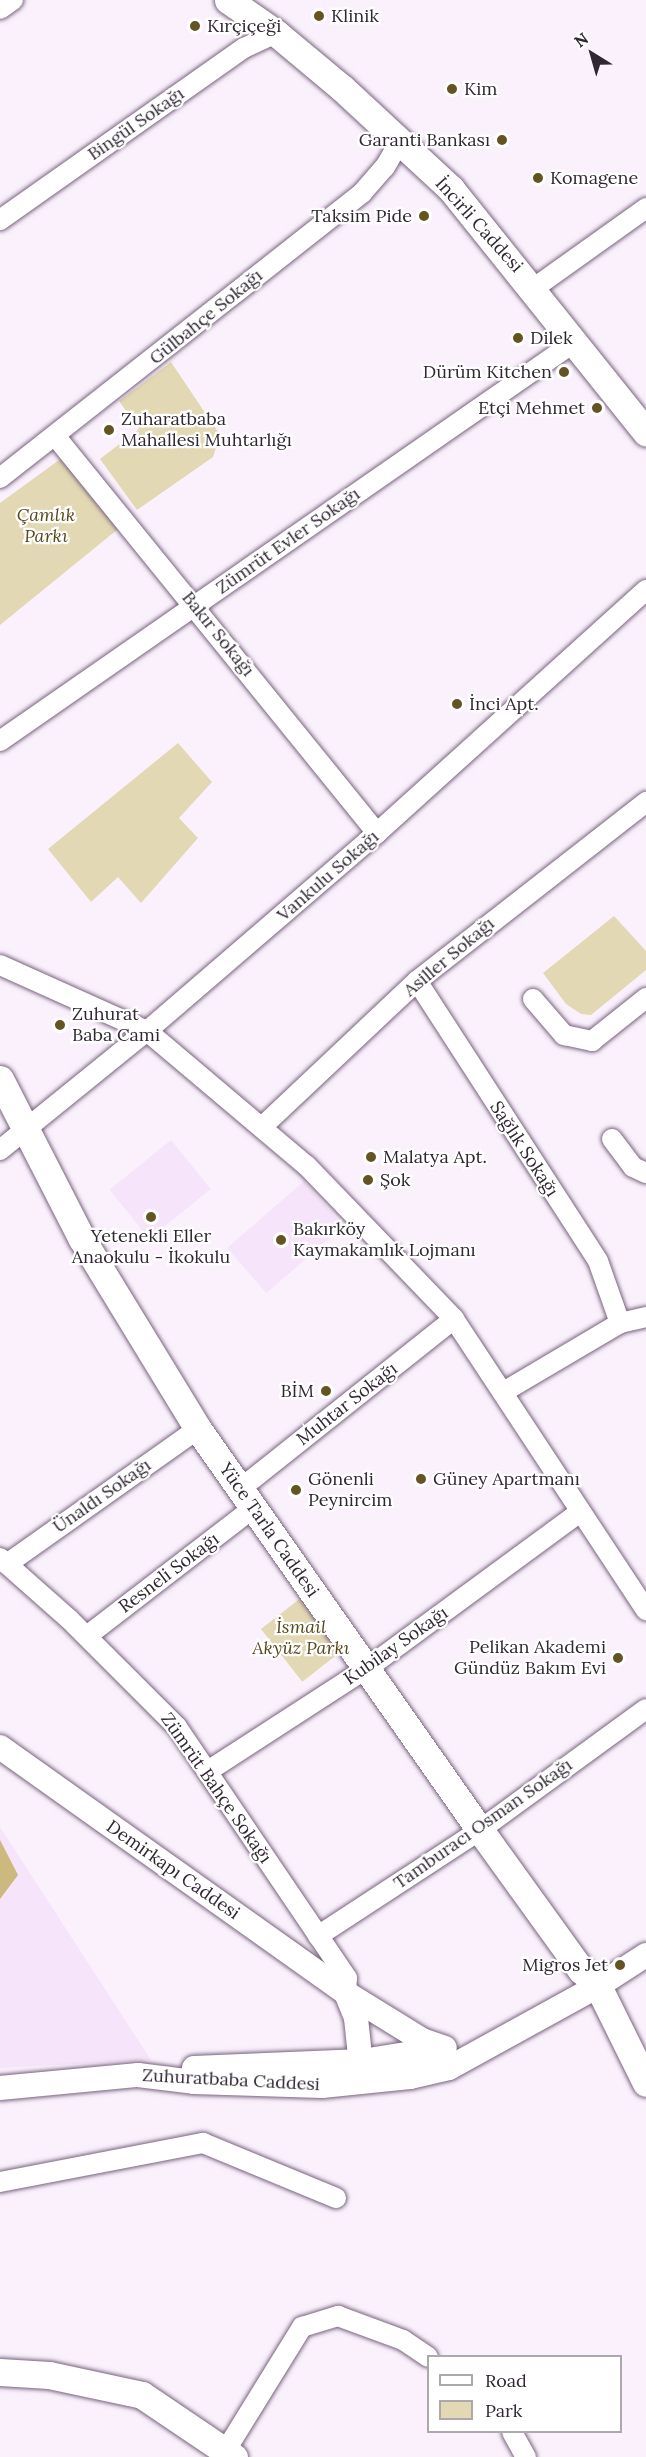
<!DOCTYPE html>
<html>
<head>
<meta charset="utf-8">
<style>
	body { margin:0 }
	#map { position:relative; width:646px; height:2457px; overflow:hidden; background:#fbf1fd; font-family:Lora,serif }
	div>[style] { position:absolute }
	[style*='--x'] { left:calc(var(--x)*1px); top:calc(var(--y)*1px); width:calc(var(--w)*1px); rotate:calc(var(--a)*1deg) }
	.built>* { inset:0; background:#f6e4fa; transform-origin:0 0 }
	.green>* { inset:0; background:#e3d8b4; transform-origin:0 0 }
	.forest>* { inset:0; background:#ccb97e }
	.roads { filter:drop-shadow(0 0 2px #79637e) drop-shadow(0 0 2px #79637e) }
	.minor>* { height:20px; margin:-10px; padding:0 10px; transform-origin:10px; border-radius:10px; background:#fff }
	.tertiary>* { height:24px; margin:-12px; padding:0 12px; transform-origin:12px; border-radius:12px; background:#fff }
	.secondary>* { height:27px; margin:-13.5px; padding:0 13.5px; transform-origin:13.5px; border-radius:13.5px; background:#fff }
	.dots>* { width:16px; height:16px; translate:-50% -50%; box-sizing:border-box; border:3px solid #fff; border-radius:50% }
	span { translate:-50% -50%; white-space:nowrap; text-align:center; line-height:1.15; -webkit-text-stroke:4.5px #fff; paint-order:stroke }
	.poi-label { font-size:18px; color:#302733 }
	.left { translate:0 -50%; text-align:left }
	.right { translate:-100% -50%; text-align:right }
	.street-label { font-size:18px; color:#302733 }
	.park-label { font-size:18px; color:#58491c; font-style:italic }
	.legend { position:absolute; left:427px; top:2355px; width:195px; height:78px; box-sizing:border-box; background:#fff; border:2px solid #aca9ad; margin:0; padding:8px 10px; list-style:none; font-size:18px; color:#302733 }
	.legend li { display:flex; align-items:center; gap:12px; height:30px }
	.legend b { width:30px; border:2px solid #aca9ad }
	.north { position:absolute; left:562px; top:24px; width:60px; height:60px; -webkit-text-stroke:4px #fff; paint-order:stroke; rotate:323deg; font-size:16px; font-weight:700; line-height:24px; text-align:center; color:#302733 }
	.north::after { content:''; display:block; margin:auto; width:21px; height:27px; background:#302733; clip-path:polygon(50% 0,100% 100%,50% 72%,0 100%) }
</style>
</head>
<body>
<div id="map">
	<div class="built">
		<i style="left:171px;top:1140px;width:63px;height:79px;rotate:51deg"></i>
		<i style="left:304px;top:1181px;width:60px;height:102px;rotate:49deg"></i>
		<i style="clip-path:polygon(0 1827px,151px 2060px,0 2068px)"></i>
	</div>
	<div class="green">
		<i style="clip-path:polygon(171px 362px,220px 435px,213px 457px,137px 510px,100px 459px,139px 429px,119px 401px)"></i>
		<i style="clip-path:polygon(66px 455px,123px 525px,0 625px,0 503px)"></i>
		<i style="clip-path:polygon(178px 743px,212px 782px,179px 818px,198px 838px,141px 903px,118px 877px,91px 902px,48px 849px)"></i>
		<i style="clip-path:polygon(614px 916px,646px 951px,646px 970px,591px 1015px,581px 1014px,566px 1004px,543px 973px)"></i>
		<i style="left:302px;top:1597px;width:67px;height:52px;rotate:52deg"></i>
	</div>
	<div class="forest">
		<i style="clip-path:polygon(0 1840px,18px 1875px,0 1899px)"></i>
	</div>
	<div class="roads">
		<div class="minor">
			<i style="--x:0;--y:9;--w:16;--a:-35"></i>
			<i style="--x:0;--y:220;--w:299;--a:-35.2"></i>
			<i style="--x:244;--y:48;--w:35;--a:-25"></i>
			<i style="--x:534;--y:288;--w:138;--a:-35.5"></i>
			<i style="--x:56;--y:437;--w:510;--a:50.97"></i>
			<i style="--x:0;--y:478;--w:461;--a:-38.2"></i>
			<i style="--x:362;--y:193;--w:35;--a:-49"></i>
			<i style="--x:385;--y:167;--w:28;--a:-60"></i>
			<i style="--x:0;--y:741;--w:701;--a:-34.78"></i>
			<i style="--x:0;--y:965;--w:161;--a:24.2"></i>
			<i style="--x:147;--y:1031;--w:209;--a:40.2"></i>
			<i style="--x:307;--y:1166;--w:212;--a:46.1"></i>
			<i style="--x:454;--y:1319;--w:349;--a:56.6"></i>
			<i style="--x:417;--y:981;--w:333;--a:57.1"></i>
			<i style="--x:598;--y:1261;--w:66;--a:70.5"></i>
			<i style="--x:533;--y:999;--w:48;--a:49.3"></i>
			<i style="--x:564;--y:1035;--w:29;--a:12"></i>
			<i style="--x:592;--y:1041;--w:69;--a:-38.5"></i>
			<i style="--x:263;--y:1126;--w:212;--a:-43.3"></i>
			<i style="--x:417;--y:981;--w:291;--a:-38"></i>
			<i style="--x:612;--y:1139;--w:35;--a:53"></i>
			<i style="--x:633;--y:1167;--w:14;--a:25"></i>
			<i style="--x:0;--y:1150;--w:189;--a:-39"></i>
			<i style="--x:147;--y:1031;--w:303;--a:-40.7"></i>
			<i style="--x:377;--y:833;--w:363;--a:-42.1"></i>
			<i style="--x:505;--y:1391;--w:134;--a:-30.6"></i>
			<i style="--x:620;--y:1323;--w:27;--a:-13"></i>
			<i style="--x:240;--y:1489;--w:273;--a:-38.5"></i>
			<i style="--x:0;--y:1558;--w:92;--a:41.5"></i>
			<i style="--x:69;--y:1619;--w:153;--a:45"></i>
			<i style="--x:177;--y:1727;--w:303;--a:55.9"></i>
			<i style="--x:347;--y:1978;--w:15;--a:94"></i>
			<i style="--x:7;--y:1564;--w:234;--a:-35.3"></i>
			<i style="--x:87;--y:1636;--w:208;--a:-37.6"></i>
			<i style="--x:208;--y:1771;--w:192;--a:-32.9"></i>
			<i style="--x:369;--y:1667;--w:260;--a:-36.3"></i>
			<i style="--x:318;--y:1936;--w:194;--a:-33.2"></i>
			<i style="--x:480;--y:1830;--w:205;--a:-36.1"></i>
			<i style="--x:0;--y:2182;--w:207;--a:-10.9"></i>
			<i style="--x:203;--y:2143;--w:144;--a:22.5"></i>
			<i style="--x:512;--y:2432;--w:29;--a:61"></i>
			<i style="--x:226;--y:2450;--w:145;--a:-58.3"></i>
			<i style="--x:302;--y:2327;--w:38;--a:-17"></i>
			<i style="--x:338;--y:2316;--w:69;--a:20.3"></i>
			<i style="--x:403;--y:2340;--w:30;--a:34"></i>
		</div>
		<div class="tertiary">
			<i style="--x:0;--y:1747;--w:425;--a:35.4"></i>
			<i style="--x:346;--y:1993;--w:89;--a:31.7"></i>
			<i style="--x:422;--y:2040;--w:24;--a:19"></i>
			<i style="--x:346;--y:1993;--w:27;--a:68"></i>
			<i style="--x:356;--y:2018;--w:57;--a:84"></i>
			<i style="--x:194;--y:2068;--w:168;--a:-2.4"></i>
			<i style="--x:362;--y:2061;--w:82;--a:-9.1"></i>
			<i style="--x:0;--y:2088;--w:139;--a:-5.4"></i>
			<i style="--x:138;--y:2075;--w:56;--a:7.1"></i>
			<i style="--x:194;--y:2082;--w:128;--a:1.8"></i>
			<i style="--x:322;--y:2086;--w:88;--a:-5.8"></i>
			<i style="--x:410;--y:2077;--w:40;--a:-13"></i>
			<i style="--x:449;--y:2068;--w:170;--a:-28.8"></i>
			<i style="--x:598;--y:1986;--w:57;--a:-32.9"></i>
		</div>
		<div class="secondary">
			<i style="--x:228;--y:0;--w:58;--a:34.5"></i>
			<i style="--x:276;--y:33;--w:86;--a:39.8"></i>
			<i style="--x:342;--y:88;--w:149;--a:42.8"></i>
			<i style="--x:451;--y:189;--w:312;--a:51.3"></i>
			<i style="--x:0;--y:1079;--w:180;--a:62.9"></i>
			<i style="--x:82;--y:1239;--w:223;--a:58.6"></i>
			<i style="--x:198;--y:1429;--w:490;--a:54.9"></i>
			<i style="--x:480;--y:1830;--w:173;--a:54.2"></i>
			<i style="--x:581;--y:1970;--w:23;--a:43"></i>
			<i style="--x:598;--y:1986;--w:108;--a:63.7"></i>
			<i style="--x:0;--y:2372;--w:49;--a:3.5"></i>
			<i style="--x:49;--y:2375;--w:95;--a:12.1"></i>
			<i style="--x:142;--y:2395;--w:111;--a:34"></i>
		</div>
	</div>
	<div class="dots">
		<i style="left:319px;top:16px;background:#645422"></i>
		<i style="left:195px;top:26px;background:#645422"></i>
		<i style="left:452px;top:89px;background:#645422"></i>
		<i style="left:502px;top:140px;background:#645422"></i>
		<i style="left:538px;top:178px;background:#645422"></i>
		<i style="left:424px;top:216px;background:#645422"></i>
		<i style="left:518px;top:338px;background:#645422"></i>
		<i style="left:564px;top:372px;background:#645422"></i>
		<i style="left:597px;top:408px;background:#645422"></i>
		<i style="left:109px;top:430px;background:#645422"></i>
		<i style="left:457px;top:704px;background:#645422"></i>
		<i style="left:60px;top:1025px;background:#645422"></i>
		<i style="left:371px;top:1157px;background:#645422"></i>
		<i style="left:368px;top:1180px;background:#645422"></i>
		<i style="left:151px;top:1217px;background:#645422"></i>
		<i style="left:281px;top:1240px;background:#645422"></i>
		<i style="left:326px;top:1391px;background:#645422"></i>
		<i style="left:421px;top:1479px;background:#645422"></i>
		<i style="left:296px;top:1490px;background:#645422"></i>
		<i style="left:618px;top:1658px;background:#645422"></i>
		<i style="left:620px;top:1965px;background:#645422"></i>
	</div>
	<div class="poi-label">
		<span class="left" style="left:331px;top:16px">Klinik</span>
		<span class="left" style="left:207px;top:26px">Kırçiçeği</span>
		<span class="left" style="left:464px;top:89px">Kim</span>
		<span class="right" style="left:490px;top:140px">Garanti Bankası</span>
		<span class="left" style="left:550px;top:178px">Komagene</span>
		<span class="right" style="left:412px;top:216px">Taksim Pide</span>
		<span class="left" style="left:530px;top:338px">Dilek</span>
		<span class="right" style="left:552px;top:372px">Dürüm Kitchen</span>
		<span class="right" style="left:585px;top:408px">Etçi Mehmet</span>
		<span class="left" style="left:121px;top:430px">Zuharatbaba<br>Mahallesi Muhtarlığı</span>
		<span class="left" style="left:469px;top:704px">İnci Apt.</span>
		<span class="left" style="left:72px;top:1025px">Zuhurat<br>Baba Cami</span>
		<span class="left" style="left:383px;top:1157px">Malatya Apt.</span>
		<span class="left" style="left:380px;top:1180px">Şok</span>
		<span class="left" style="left:293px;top:1240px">Bakırköy<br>Kaymakamlık Lojmanı</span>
		<span style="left:151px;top:1247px">Yetenekli Eller<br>Anaokulu - İkokulu</span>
		<span class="right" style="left:314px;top:1391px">BİM</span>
		<span class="left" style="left:433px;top:1479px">Güney Apartmanı</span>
		<span class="left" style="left:308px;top:1490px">Gönenli<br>Peynircim</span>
		<span class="right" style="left:606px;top:1658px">Pelikan Akademi<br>Gündüz Bakım Evi</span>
		<span class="right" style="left:608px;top:1965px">Migros Jet</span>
	</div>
	<div class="street-label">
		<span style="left:136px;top:124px;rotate:-35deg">Bingül Sokağı</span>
		<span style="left:479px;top:225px;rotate:48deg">İncirli Caddesi</span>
		<span style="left:206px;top:317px;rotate:-39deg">Gülbahçe Sokağı</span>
		<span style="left:288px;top:541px;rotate:-35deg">Zümrüt Evler Sokağı</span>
		<span style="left:218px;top:634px;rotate:51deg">Bakır Sokağı</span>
		<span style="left:328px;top:876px;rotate:-41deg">Vankulu Sokağı</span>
		<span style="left:449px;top:957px;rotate:-40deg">Asiller Sokağı</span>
		<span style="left:524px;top:1149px;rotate:57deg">Sağlık Sokağı</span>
		<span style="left:347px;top:1404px;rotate:-38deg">Muhtar Sokağı</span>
		<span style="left:102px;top:1496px;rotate:-35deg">Ünaldı Sokağı</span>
		<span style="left:269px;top:1530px;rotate:55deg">Yüce Tarla Caddesi</span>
		<span style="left:169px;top:1573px;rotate:-37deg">Resneli Sokağı</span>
		<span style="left:396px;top:1646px;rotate:-35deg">Kubilay Sokağı</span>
		<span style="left:216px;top:1788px;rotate:55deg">Zümrüt Bahçe Sokağı</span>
		<span style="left:483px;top:1824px;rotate:-35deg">Tamburacı Osman Sokağı</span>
		<span style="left:173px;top:1870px;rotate:35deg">Demirkapı Caddesi</span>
		<span style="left:231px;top:2080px;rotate:3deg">Zuhuratbaba Caddesi</span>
	</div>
	<div class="park-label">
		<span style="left:46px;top:526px">Çamlık<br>Parkı</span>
		<span style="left:301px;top:1638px">İsmail<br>Akyüz Parkı</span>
	</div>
	<ul class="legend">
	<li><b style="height:8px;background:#fff"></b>Road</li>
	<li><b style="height:16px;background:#e3d8b4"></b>Park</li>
	</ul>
	<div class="north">N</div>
</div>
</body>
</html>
